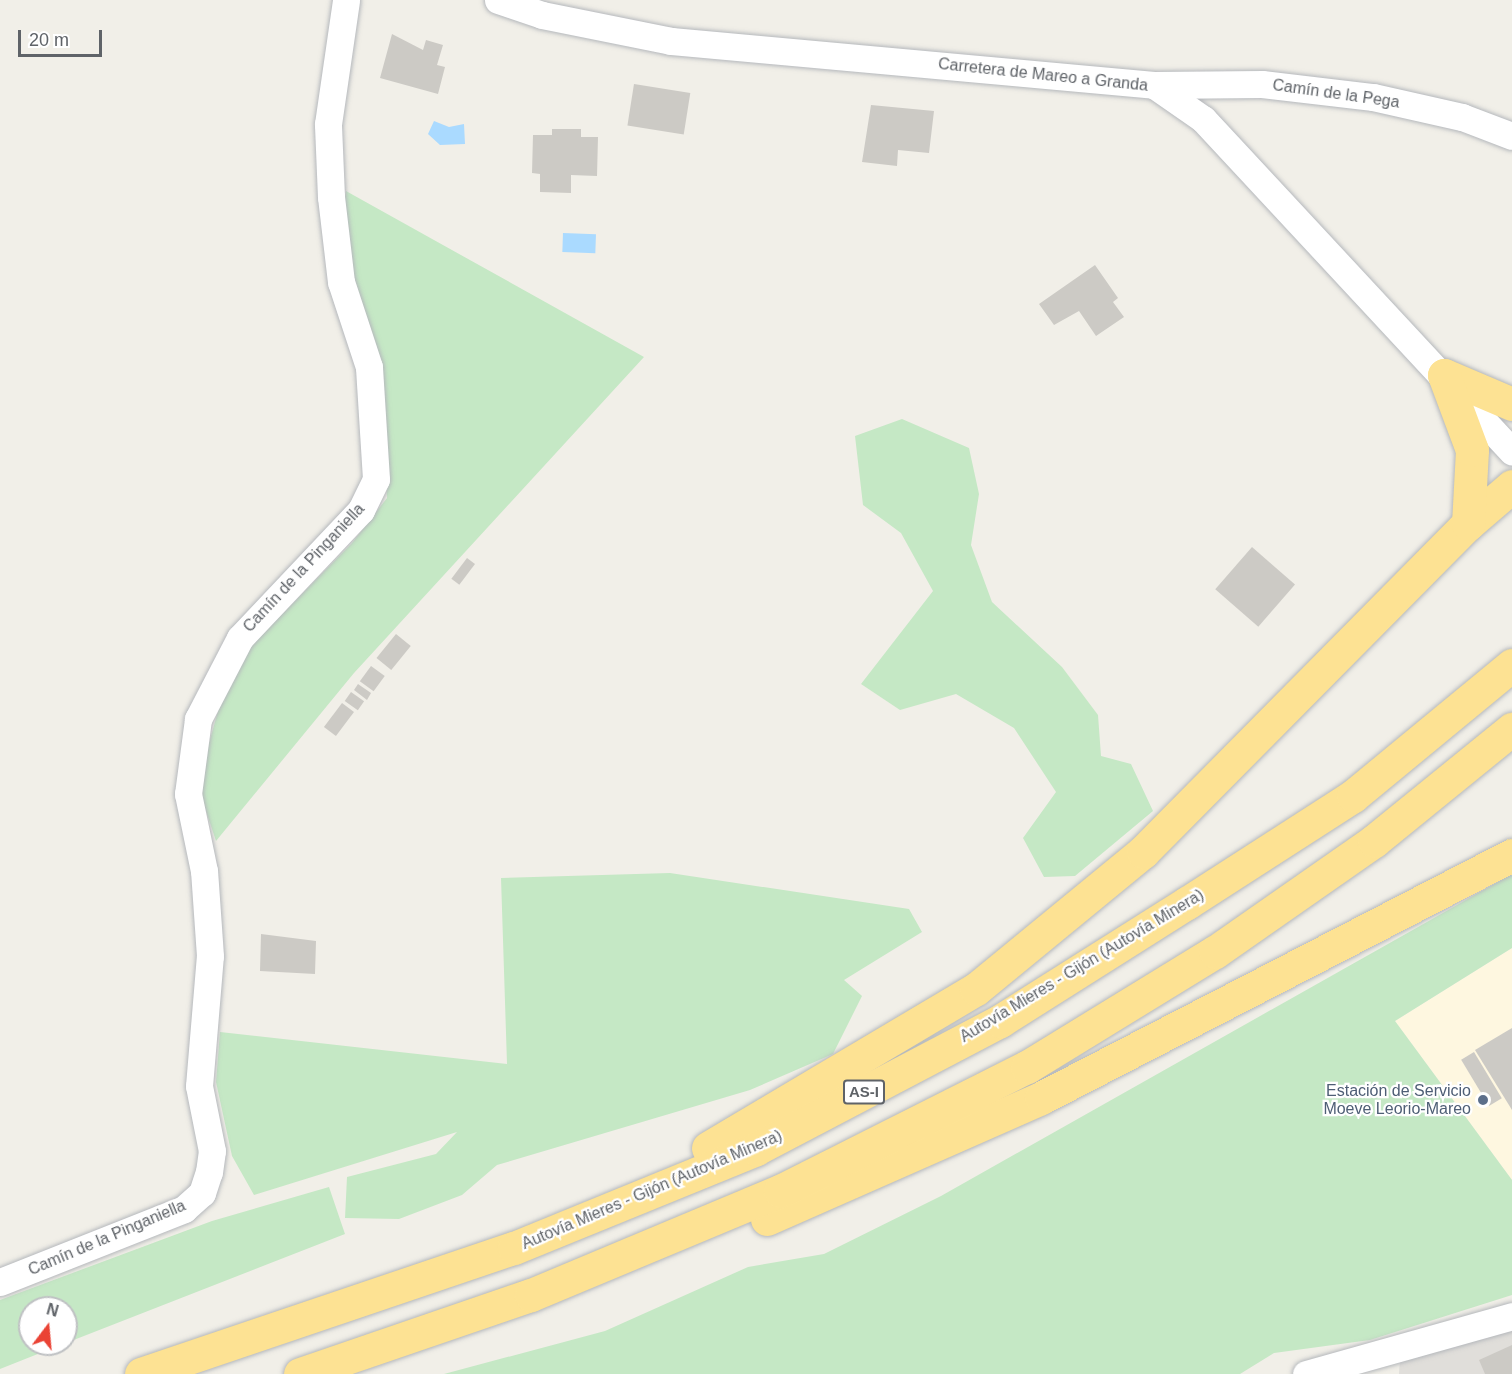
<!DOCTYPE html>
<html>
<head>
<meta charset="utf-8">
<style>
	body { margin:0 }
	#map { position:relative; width:1512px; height:1374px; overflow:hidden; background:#f1efe8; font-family:Helvetica,sans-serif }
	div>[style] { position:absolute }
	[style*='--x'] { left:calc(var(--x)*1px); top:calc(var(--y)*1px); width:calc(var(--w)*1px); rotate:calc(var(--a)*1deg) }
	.commercial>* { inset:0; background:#fef7e0 }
	.industrial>* { inset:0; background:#e0deda }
	.green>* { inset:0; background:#c5e8c5 }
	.water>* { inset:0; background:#aadaff; transform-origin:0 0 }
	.building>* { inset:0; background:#cccac5; transform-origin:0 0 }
	.roads { filter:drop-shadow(0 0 2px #b5b8bc) drop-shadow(0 0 2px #b5b8bc) }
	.minor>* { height:27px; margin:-13.5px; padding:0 13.5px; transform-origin:13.5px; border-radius:13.5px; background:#fff }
	.highway>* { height:33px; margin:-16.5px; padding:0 16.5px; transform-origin:16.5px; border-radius:16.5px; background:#fde293 }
	.dots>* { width:16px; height:16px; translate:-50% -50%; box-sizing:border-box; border:3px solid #fff; border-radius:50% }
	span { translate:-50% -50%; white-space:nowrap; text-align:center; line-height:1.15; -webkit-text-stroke:4.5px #fff; paint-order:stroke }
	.shield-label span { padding:2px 4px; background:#fff; border:2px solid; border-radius:4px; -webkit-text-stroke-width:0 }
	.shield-label { font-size:15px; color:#5f6368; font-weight:700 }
	.street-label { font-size:16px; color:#5f6368 }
	.service-label { font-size:16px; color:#4e5e75 }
	.right { translate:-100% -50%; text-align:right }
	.north { position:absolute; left:18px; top:1296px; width:60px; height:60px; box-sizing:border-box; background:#fff; border:2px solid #bfc1c3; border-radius:50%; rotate:16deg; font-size:16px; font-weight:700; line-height:24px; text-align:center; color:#5f6368 }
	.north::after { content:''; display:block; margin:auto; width:21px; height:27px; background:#ea4335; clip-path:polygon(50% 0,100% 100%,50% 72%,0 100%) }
	.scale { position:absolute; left:18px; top:30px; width:84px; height:27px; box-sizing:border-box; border:3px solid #5f6368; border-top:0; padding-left:8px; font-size:18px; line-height:21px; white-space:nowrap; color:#5f6368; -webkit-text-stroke:4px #fff; paint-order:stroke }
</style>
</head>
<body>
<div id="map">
	<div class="commercial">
		<i style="clip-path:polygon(1512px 948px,1512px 1180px,1395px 1021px)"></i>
	</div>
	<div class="industrial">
		<i style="clip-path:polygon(1512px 1331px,1512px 1374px,1399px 1374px,1400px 1359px)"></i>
	</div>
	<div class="green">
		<i style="clip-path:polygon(346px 191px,644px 357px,354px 673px,216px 841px,202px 799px,204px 762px,219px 707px,243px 654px,352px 543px,387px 498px,380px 384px,347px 283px,341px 226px)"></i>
		<i style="clip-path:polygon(902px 419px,969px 448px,979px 494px,971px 545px,992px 602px,1062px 667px,1098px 715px,1101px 756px,1131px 764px,1153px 811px,1075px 876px,1044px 877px,1023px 838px,1056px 792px,1014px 728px,956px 694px,900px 710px,861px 684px,933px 591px,901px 533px,863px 505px,855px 436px)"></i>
		<i style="clip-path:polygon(670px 873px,909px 909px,922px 932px,844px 980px,862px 996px,833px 1054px,750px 1090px,497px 1165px,462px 1195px,399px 1219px,345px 1218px,347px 1177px,436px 1154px,457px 1132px,254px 1195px,232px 1156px,216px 1082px,220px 1032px,507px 1064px,501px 878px)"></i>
		<i style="clip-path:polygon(1512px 874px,1512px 948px,1395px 1021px,1512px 1180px,1512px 1295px,1370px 1340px,1274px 1353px,1240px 1374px,444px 1374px,605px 1331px,748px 1267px,824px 1254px,941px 1196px)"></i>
		<i style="clip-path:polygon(329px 1187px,345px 1234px,66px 1343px,66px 1308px,30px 1308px,30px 1344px,63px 1344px,0 1369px,0 1300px,212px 1221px)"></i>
	</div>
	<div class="water">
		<i style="clip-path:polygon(434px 121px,449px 127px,464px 124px,465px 144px,440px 145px,428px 134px)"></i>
		<i style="left:563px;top:233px;width:33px;height:19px;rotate:2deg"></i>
	</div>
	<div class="building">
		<i style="clip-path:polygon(392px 34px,423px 50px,426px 40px,443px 45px,437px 65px,445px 67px,438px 94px,380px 78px)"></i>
		<i style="left:634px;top:84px;width:57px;height:42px;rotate:9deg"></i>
		<i style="clip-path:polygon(871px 105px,934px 111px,929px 153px,898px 150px,897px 166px,862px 162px)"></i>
		<i style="clip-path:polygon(552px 129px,581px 129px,581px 137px,598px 137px,597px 176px,571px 175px,571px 193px,540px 192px,540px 174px,532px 173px,533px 135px,552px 135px)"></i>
		<i style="clip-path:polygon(1095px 265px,1118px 298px,1113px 302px,1124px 317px,1096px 336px,1079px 311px,1054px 325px,1039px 304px)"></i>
		<i style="left:1252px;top:547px;width:57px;height:56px;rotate:41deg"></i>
		<i style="left:467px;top:558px;width:10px;height:26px;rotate:37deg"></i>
		<i style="left:396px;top:634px;width:19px;height:31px;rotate:39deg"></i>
		<i style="left:371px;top:666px;width:17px;height:19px;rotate:36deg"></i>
		<i style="clip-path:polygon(358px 684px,371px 693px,367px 700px,354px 690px)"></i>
		<i style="left:351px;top:692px;width:16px;height:11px;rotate:35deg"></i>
		<i style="left:342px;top:703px;width:15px;height:30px;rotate:37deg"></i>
		<i style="clip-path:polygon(261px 934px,316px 941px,315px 974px,260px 971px)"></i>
		<i style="clip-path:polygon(1512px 1028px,1512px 1110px,1475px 1050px)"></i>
		<i style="left:1474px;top:1052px;width:54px;height:15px;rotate:59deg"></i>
		<i style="clip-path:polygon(1512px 1345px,1512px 1374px,1485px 1374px,1479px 1360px)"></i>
	</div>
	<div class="roads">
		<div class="minor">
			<i style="--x:498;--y:0;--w:46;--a:18.8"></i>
			<i style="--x:542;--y:15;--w:132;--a:11.4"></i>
			<i style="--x:671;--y:41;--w:485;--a:5.2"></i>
			<i style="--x:1154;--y:85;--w:60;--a:34.8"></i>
			<i style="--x:1203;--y:119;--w:454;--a:47.1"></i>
			<i style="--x:1154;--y:85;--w:108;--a:-0.5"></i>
			<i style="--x:1262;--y:84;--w:112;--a:6.7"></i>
			<i style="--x:1373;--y:97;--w:91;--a:12.7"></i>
			<i style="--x:1462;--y:117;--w:53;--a:20.8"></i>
			<i style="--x:0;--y:1282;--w:198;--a:-21.6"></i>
			<i style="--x:184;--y:1209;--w:24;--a:-42"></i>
			<i style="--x:202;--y:1193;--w:22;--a:-72"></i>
			<i style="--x:209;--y:1172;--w:21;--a:-82"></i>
			<i style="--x:212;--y:1151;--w:66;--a:-101.3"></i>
			<i style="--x:199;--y:1086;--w:130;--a:-85.2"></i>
			<i style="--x:210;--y:956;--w:85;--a:-94"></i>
			<i style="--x:204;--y:871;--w:79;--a:-101.7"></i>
			<i style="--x:188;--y:794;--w:76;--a:-82.4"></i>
			<i style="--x:198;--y:719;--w:91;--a:-62.6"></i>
			<i style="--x:240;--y:638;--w:176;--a:-46.6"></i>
			<i style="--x:361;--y:510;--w:34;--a:-64"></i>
			<i style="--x:376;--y:479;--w:112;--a:-93.6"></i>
			<i style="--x:369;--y:367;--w:89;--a:-108.2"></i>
			<i style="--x:341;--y:282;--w:86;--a:-96.7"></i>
			<i style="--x:331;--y:197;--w:73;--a:-92.4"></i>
			<i style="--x:328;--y:124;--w:125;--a:-81.7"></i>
			<i style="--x:1306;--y:1374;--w:214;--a:-15.7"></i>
		</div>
		<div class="highway">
			<i style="--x:1444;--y:375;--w:74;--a:23.1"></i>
			<i style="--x:1468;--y:524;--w:58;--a:-40.8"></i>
			<i style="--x:708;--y:1148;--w:312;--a:-30.7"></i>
			<i style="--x:976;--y:989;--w:216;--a:-39.4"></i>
			<i style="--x:1143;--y:852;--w:462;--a:-45.3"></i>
			<i style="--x:1468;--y:524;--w:74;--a:-86.9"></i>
			<i style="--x:1472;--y:450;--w:80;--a:-110.5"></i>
			<i style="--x:767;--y:1219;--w:300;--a:-23.8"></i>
			<i style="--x:1041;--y:1098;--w:530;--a:-27.29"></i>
			<i style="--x:141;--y:1374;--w:394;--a:-18.7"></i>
			<i style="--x:514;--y:1248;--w:261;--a:-22.2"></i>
			<i style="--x:756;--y:1149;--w:276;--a:-27.7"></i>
			<i style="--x:1000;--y:1021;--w:221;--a:-32.3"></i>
			<i style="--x:1187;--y:903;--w:197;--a:-32.8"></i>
			<i style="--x:1353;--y:796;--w:206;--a:-39.5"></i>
			<i style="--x:300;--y:1374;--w:244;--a:-18.9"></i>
			<i style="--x:531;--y:1295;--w:270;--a:-22.7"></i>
			<i style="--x:780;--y:1191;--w:276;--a:-26.7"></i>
			<i style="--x:1027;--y:1067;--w:220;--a:-31.5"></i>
			<i style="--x:1215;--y:952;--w:194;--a:-34.9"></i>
			<i style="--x:1374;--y:841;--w:178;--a:-39.1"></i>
		</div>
	</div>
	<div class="dots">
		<i style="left:1483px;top:1100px;background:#5c6f8a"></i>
	</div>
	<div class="shield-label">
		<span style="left:864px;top:1092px">AS-I</span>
	</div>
	<div class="street-label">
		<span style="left:1043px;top:75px;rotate:6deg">Carretera de Mareo a Granda</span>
		<span style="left:1336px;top:94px;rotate:8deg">Camín de la Pega</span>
		<span style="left:304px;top:568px;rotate:-47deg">Camín de la Pinganiella</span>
		<span style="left:1082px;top:966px;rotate:-31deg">Autovía Mieres - Gijón (Autovía Minera)</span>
		<span style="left:652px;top:1190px;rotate:-23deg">Autovía Mieres - Gijón (Autovía Minera)</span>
		<span style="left:107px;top:1238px;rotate:-23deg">Camín de la Pinganiella</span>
	</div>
	<div class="service-label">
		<span class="right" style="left:1471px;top:1100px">Estación de Servicio<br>Moeve Leorio-Mareo</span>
	</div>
	<div class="north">N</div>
	<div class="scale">20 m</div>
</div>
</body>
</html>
